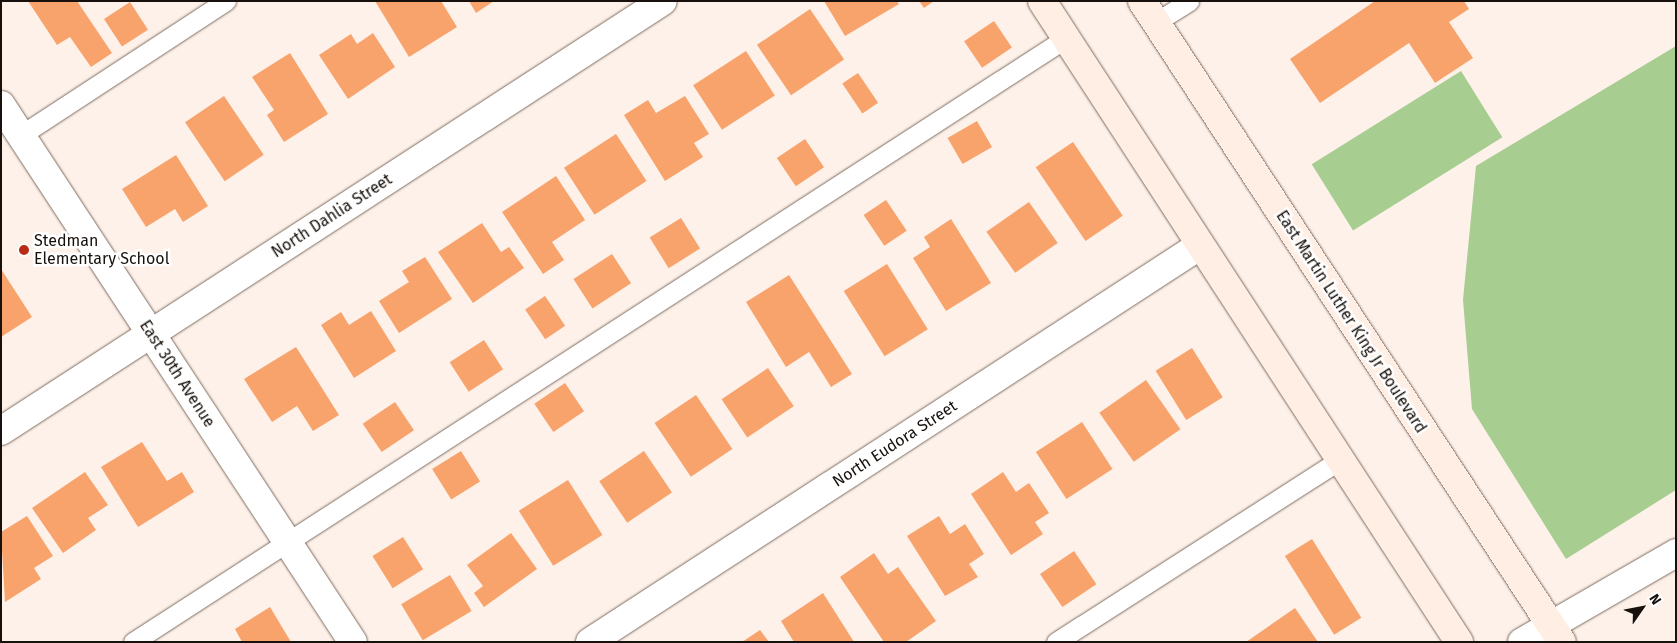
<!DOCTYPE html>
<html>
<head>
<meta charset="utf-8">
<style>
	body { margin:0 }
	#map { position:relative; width:1677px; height:643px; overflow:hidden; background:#fdf1e9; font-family:"Fira Sans",sans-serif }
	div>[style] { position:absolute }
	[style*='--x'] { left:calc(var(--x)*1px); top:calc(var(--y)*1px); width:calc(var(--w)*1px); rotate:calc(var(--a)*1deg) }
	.green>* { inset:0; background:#a7cd91; transform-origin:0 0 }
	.building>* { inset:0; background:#f8a36c; transform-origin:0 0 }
	.roads { filter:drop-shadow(0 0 1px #7e6c61) drop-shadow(0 0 1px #7e6c61) }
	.service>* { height:19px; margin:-9.5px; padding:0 9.5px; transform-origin:9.5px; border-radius:9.5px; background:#fff }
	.minor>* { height:28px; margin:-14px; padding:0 14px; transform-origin:14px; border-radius:14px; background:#fff }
	.secondary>* { height:28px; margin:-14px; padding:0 14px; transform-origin:14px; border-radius:14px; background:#feeee4 }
	.dots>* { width:14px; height:14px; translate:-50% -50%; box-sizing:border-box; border:2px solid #fff; border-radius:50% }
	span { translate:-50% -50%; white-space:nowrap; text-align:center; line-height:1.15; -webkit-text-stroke:5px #fff; paint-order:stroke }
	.street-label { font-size:16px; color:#17100c }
	.poi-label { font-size:16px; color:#17100c }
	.left { translate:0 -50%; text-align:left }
	.frame { position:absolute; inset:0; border:2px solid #17100c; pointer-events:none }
	.north { position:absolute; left:1617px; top:583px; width:50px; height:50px; -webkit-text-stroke:4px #fff; paint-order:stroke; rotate:57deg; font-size:14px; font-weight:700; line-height:20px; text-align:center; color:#17100c }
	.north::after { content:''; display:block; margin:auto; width:18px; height:22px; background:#17100c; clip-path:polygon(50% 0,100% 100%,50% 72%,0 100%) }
</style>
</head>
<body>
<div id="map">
	<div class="green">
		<i style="clip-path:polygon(1676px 46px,1676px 490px,1566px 559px,1472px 409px,1463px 300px,1476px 166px)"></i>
		<i style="left:1461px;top:71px;width:78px;height:176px;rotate:58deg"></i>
	</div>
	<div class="building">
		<i style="clip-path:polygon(28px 1px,77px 1px,112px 53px,91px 67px,70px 37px,57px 45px)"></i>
		<i style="clip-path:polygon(375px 1px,441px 1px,457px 27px,409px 57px)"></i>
		<i style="clip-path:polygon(469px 1px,494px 1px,476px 13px)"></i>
		<i style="clip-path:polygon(824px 1px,897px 1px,899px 4px,845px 36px)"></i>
		<i style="clip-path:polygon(919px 1px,934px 1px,924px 8px)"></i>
		<i style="clip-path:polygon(1375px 1px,1464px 1px,1469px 9px,1449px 22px,1473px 58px,1435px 83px,1409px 43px,1320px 103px,1290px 59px)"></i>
		<i style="left:130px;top:2px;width:33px;height:31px;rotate:57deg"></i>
		<i style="left:810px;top:9px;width:61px;height:64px;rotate:56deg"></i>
		<i style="left:994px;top:21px;width:32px;height:36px;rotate:56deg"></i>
		<i style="clip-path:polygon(373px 33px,395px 67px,348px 99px,319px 55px,351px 34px,357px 44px)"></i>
		<i style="left:746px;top:51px;width:53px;height:63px;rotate:57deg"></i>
		<i style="clip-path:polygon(290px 53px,328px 114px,284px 142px,267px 115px,274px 110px,252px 77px)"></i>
		<i style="left:858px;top:73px;width:36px;height:19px;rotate:56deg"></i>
		<i style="left:224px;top:96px;width:71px;height:47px;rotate:56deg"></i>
		<i style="clip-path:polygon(685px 96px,709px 134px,694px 143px,703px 157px,665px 181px,624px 115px,648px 100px,656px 113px)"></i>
		<i style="left:977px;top:121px;width:30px;height:34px;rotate:60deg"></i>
		<i style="left:616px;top:134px;width:56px;height:62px;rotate:57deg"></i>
		<i style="left:805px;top:139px;width:34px;height:34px;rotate:56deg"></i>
		<i style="left:1073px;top:142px;width:89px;height:45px;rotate:56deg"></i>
		<i style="clip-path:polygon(176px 155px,208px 206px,183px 222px,175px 209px,146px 227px,122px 189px)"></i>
		<i style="clip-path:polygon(556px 176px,585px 220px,552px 242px,564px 260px,543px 274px,502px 212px)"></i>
		<i style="left:886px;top:200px;width:37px;height:27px;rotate:56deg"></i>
		<i style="left:1029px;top:202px;width:50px;height:52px;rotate:55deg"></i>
		<i style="left:681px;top:218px;width:36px;height:37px;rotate:58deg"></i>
		<i style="clip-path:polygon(951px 219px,991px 283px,946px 311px,913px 258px,930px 247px,924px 237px)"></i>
		<i style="clip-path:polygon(482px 223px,501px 252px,509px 247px,524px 268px,473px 303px,438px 252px)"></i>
		<i style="left:612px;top:254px;width:35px;height:46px;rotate:57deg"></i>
		<i style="clip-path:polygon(425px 257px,452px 299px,399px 333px,379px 301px,409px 282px,402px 271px)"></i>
		<i style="left:887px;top:264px;width:77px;height:51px;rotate:58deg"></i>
		<i style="clip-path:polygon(1px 269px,32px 317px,1px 337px)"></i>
		<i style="clip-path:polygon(789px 275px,852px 374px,831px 387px,809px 352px,786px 367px,746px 302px)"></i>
		<i style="left:545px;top:296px;width:36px;height:24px;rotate:56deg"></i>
		<i style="clip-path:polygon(371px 311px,396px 351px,354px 378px,321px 325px,341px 312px,349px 325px)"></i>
		<i style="left:484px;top:340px;width:35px;height:41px;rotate:57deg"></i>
		<i style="clip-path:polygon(296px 347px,339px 415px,313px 431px,297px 406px,272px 422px,244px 379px)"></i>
		<i style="left:1192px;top:348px;width:58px;height:43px;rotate:58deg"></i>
		<i style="left:768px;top:368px;width:46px;height:56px;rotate:56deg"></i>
		<i style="left:1146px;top:380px;width:60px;height:57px;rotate:55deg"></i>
		<i style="left:565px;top:383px;width:34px;height:37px;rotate:56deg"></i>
		<i style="left:696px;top:395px;width:65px;height:50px;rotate:56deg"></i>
		<i style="left:395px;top:402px;width:34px;height:39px;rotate:56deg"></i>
		<i style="left:1082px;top:422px;width:56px;height:55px;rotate:57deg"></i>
		<i style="clip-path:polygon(142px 442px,167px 481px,182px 472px,194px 492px,138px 527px,101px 467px)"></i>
		<i style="left:461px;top:451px;width:36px;height:34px;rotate:58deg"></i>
		<i style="left:644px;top:451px;width:50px;height:54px;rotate:56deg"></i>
		<i style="clip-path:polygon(85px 472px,108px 505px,88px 518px,96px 530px,63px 553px,32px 508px)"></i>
		<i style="clip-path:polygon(1003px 472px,1016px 492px,1029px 483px,1049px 513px,1035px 522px,1043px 534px,1011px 555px,971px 494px)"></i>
		<i style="left:568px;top:480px;width:65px;height:58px;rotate:58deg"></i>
		<i style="clip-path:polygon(27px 516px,53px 556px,34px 568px,41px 579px,5px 602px,1px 532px)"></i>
		<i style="clip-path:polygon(939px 516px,950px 534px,965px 524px,984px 554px,969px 564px,978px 577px,945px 596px,907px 536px)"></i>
		<i style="clip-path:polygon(511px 533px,537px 569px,484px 607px,474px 593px,483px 586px,467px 565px)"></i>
		<i style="left:403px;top:537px;width:38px;height:36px;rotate:58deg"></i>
		<i style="left:1312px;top:539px;width:93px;height:32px;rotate:58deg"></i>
		<i style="left:1074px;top:551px;width:40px;height:41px;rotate:56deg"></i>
		<i style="clip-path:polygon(874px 553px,888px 574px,898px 567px,936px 621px,906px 642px,884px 642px,840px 577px)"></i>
		<i style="left:450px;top:575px;width:42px;height:57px;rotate:59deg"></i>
		<i style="clip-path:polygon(823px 593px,854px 642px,794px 642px,781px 621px)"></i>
		<i style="clip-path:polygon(270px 607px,291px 642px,242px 642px,235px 629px)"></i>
		<i style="clip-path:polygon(1295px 608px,1318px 642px,1246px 642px)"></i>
		<i style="clip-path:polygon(760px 630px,769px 642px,742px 642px)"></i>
	</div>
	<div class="roads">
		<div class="service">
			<i style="--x:1156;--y:22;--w:39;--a:-32"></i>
			<i style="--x:21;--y:135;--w:245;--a:-33.2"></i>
			<i style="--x:133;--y:642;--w:1111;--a:-32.92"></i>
			<i style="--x:1056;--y:642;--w:336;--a:-32.7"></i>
		</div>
		<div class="minor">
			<i style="--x:1;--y:105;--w:642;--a:56.76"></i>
			<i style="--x:1;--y:431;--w:789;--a:-33.01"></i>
			<i style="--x:590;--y:642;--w:726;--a:-33.03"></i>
			<i style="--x:1522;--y:642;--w:178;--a:-30"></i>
		</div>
		<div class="secondary">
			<i style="--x:1042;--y:1;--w:765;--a:56.95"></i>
			<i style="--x:1142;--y:1;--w:766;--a:56.77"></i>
		</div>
	</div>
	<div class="dots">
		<i style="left:24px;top:250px;background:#b82c15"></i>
	</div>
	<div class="street-label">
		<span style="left:332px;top:216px;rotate:-33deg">North Dahlia Street</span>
		<span style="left:1351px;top:322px;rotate:57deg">East Martin Luther King Jr Boulevard</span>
		<span style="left:177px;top:374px;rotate:57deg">East 30th Avenue</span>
		<span style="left:895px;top:444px;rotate:-33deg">North Eudora Street</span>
	</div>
	<div class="poi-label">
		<span class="left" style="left:34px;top:250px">Stedman<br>Elementary School</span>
	</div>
	<div class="frame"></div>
	<div class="north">N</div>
</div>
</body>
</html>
